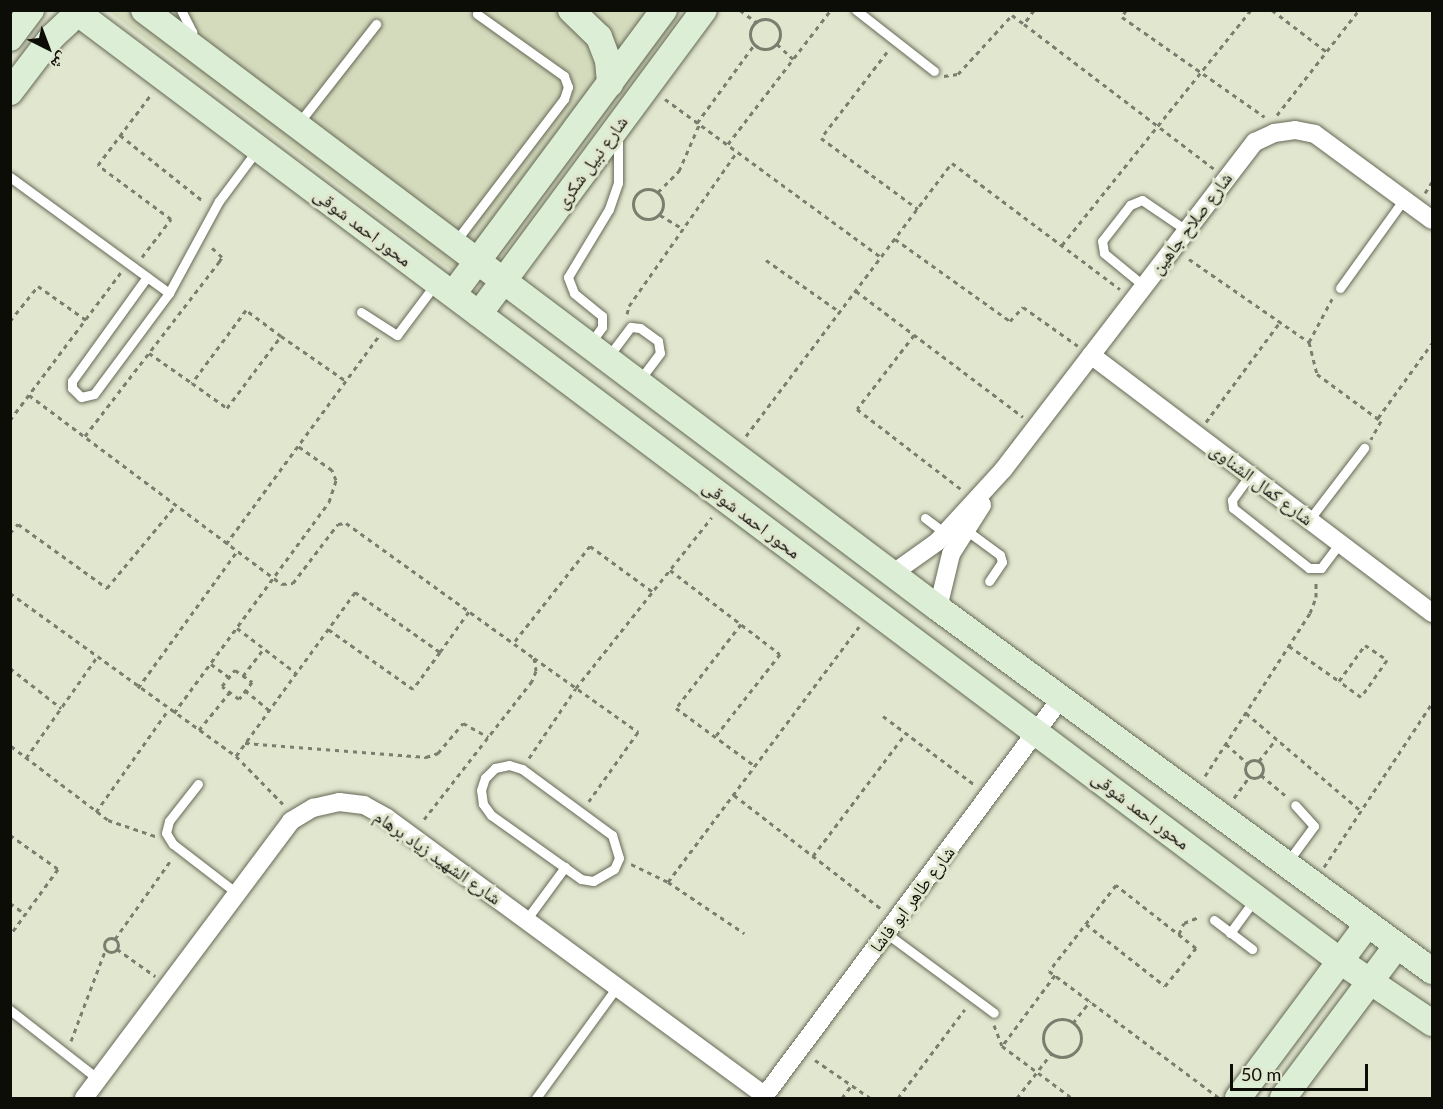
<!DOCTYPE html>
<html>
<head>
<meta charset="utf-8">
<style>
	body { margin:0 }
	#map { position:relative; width:1443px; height:1109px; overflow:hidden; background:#e1e6cf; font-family:Lato,"Noto Naskh Arabic",sans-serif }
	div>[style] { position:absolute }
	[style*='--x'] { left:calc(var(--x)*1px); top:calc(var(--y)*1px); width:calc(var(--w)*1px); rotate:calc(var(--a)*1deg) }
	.built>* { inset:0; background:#d4dabc }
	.path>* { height:3px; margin-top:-1.5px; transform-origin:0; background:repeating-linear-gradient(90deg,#7b7e6e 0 4.5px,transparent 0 9px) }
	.path>.ring { margin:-1.5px; padding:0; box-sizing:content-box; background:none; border:3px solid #7b7e6e; border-radius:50% }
	.roads { filter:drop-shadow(0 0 2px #656955) drop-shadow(0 0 2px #656955) }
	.lane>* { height:9px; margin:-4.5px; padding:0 4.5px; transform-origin:4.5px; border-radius:4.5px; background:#fff }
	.street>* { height:18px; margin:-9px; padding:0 9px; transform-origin:9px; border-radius:9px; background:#fff }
	.secondary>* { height:26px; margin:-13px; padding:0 13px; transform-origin:13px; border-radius:13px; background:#dcefd6 }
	span { translate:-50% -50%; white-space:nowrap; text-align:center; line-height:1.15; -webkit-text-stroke:6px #e1e6cf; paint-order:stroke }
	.street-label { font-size:18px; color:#0c0d06 }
	.frame { position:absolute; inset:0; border:12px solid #0c0d06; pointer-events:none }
	.north { position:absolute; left:18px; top:18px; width:60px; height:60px; -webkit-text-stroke:4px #e1e6cf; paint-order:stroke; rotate:138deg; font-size:16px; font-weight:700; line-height:24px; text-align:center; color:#0c0d06 }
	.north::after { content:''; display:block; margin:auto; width:21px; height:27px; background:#0c0d06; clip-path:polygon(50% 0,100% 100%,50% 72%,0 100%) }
	.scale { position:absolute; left:1230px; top:1064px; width:138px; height:27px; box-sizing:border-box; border:3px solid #0c0d06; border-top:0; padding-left:8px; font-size:18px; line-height:21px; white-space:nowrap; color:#0c0d06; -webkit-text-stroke:4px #e1e6cf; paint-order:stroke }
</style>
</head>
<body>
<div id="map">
	<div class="built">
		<i style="clip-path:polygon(108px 11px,683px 11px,475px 288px)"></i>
	</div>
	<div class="path">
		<i style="--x:740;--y:10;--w:20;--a:37"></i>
		<i style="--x:1034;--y:10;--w:17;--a:126"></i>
		<i style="--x:1024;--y:24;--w:239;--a:37.3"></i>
		<i style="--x:1126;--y:10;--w:8;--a:120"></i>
		<i style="--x:1122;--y:17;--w:174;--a:35"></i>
		<i style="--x:1272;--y:10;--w:69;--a:37.4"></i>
		<i class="ring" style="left:750px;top:19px;width:27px;height:27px"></i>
		<i style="--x:777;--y:44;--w:22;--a:43"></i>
		<i style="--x:887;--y:52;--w:108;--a:127.5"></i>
		<i style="--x:821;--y:138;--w:120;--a:36.2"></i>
		<i style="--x:944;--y:76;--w:14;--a:-8"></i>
		<i style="--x:958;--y:74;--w:80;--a:-47.5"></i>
		<i style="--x:1012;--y:15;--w:15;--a:37"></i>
		<i style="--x:665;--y:99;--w:268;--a:36.2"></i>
		<i style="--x:1277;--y:115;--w:133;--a:-52"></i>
		<i style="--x:697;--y:123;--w:97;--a:-53.8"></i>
		<i style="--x:120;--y:135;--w:106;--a:38.5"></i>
		<i style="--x:728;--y:144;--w:169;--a:-52.5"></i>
		<i class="ring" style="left:633px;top:189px;width:27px;height:27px"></i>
		<i style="--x:658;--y:192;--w:30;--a:-45"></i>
		<i style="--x:679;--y:171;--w:50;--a:-66.5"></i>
		<i style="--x:1425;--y:193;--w:13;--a:-58"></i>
		<i style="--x:660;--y:215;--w:27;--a:31"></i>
		<i style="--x:895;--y:239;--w:141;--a:35.5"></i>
		<i style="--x:1010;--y:321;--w:19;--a:-47"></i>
		<i style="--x:1023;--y:307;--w:67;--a:35.3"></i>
		<i style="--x:1062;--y:245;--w:302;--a:-51.2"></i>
		<i style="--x:142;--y:257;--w:48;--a:-52.7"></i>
		<i style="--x:171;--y:219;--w:91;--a:-143.5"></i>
		<i style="--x:98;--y:165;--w:90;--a:-53.1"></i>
		<i style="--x:1189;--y:259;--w:146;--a:34.7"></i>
		<i style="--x:1309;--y:342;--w:33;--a:76"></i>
		<i style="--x:1317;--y:374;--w:79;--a:36.3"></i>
		<i style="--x:1381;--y:421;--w:21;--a:119"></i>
		<i style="--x:766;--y:260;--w:90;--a:35.1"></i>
		<i style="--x:856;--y:291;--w:209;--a:37"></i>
		<i style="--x:627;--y:314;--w:8;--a:-76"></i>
		<i style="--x:629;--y:306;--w:188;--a:-55"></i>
		<i style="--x:10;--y:321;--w:45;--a:-51.3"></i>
		<i style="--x:38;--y:286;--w:59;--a:35.3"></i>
		<i style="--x:914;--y:335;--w:93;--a:127.6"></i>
		<i style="--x:857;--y:409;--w:133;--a:37.6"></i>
		<i style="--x:281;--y:336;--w:79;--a:34.7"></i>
		<i style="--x:1309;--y:342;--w:49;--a:-61.9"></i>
		<i style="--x:149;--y:353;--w:52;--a:34.9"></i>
		<i style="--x:192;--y:383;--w:43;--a:35.5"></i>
		<i style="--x:227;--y:408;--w:90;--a:-53.1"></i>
		<i style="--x:281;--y:336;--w:44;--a:-143.4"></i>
		<i style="--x:246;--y:310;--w:91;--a:126.5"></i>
		<i style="--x:29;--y:395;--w:316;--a:36.8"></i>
		<i style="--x:282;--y:584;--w:11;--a:-5"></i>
		<i style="--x:293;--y:583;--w:74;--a:-52.7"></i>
		<i style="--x:338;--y:524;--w:8;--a:-7"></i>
		<i style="--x:346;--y:523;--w:231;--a:35.7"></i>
		<i style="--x:534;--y:658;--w:13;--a:81"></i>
		<i style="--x:536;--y:671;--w:11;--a:112"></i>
		<i style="--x:532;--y:681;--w:179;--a:128"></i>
		<i style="--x:1378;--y:418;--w:92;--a:-54.2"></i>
		<i style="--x:10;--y:420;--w:185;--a:-53.1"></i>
		<i style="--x:1206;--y:422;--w:124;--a:-53.5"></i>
		<i style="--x:85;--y:436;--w:220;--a:-52.4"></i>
		<i style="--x:219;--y:262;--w:6;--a:-59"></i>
		<i style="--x:222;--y:257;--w:16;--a:-137"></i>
		<i style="--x:746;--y:436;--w:342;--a:-53"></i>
		<i style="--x:952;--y:163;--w:210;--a:36.9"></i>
		<i style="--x:10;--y:533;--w:12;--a:-48"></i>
		<i style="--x:18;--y:524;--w:110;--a:35.7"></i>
		<i style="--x:107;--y:588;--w:108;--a:-50.3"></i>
		<i style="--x:226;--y:544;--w:257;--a:-53.7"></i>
		<i style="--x:670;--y:570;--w:138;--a:37.4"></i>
		<i style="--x:780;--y:654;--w:105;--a:128.1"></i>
		<i style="--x:10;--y:593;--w:279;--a:35.8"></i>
		<i style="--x:236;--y:756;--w:67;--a:45.6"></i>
		<i style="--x:741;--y:624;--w:106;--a:127.7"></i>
		<i style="--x:676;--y:708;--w:98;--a:36.3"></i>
		<i style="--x:237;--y:628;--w:74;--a:37.3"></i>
		<i style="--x:515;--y:641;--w:121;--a:-51.7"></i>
		<i style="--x:590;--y:546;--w:78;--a:36.1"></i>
		<i style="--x:1365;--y:645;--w:27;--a:34"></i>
		<i style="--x:1387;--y:660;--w:45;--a:125.1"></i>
		<i style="--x:1361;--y:697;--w:27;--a:-144"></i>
		<i style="--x:1339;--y:681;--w:44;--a:-54.2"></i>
		<i style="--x:1289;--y:646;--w:61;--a:35"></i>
		<i style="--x:440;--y:652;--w:52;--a:-54.5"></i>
		<i style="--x:534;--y:658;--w:128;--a:35.4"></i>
		<i style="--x:638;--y:732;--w:85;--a:125.4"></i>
		<i style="--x:211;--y:664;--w:22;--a:36"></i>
		<i style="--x:10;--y:668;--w:65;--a:38.1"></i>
		<i style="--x:235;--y:670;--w:21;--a:35"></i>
		<i style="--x:252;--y:682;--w:21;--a:127"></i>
		<i style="--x:239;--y:699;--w:21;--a:-143"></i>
		<i style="--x:222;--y:686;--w:21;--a:-51"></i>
		<i style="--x:243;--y:676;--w:35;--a:-53"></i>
		<i style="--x:138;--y:688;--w:169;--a:-54.1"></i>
		<i style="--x:245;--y:690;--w:31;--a:40"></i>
		<i style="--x:174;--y:713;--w:262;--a:-53.7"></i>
		<i style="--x:329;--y:502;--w:23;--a:-72"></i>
		<i style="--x:336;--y:480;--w:11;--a:-112"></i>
		<i style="--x:332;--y:470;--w:42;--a:-144.8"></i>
		<i style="--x:1246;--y:713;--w:151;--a:40.4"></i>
		<i style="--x:883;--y:716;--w:115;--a:36.9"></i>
		<i style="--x:199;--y:730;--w:49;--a:-50.8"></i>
		<i style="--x:245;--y:743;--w:182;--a:4.4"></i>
		<i style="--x:426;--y:757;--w:13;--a:-18"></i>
		<i style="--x:438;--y:753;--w:39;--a:-50"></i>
		<i style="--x:463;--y:723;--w:29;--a:29"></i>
		<i style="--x:1226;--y:744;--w:28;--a:42"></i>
		<i style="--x:11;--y:746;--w:122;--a:37.3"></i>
		<i style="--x:108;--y:820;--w:50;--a:18.8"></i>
		<i style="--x:236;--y:756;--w:203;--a:-54"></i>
		<i style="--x:355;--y:592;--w:104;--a:35.2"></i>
		<i style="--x:440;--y:652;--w:46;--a:126.1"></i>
		<i style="--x:413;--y:689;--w:104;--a:-144.8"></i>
		<i style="--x:26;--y:758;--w:123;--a:-54.9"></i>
		<i style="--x:529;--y:758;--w:84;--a:-56.1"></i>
		<i style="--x:576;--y:688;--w:218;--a:-51.5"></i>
		<i class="ring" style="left:1245px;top:760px;width:15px;height:15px"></i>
		<i style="--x:1259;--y:761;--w:28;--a:-52"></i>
		<i style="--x:1261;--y:775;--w:34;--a:40"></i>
		<i style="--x:1205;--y:776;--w:194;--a:-57.2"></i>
		<i style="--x:1310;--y:613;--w:17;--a:-69"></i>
		<i style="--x:1316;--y:597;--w:16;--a:-90"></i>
		<i style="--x:734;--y:795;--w:188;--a:37.7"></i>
		<i style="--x:1234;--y:798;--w:26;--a:-54"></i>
		<i style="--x:96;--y:812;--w:126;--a:-54.7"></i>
		<i style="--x:10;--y:835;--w:59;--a:35.3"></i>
		<i style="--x:58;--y:869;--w:82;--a:126"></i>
		<i style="--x:813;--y:856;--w:154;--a:-52.9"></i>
		<i style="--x:631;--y:864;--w:41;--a:25.9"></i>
		<i style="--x:668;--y:882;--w:319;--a:-53.2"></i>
		<i style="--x:1324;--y:867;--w:196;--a:-56.6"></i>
		<i style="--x:668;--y:882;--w:92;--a:33.9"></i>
		<i style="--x:10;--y:903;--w:19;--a:36"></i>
		<i style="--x:1086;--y:924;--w:100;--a:38.1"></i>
		<i style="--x:1165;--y:986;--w:49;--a:-50.8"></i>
		<i style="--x:1196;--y:948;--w:102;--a:-141.8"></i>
		<i style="--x:1116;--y:885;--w:109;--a:127.9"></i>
		<i style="--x:1049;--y:971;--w:211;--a:36.7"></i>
		<i style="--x:1179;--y:934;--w:12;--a:-66"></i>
		<i style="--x:1184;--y:923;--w:18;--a:-22"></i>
		<i class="ring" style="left:104px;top:938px;width:11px;height:11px"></i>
		<i style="--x:115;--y:939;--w:97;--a:-54.7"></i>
		<i style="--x:117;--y:949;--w:47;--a:35.4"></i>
		<i style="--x:1055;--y:975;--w:89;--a:126.7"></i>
		<i style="--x:1002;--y:1046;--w:87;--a:36.6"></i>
		<i class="ring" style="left:1043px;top:1019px;width:35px;height:35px"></i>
		<i style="--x:1073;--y:1023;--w:28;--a:-52"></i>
		<i style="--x:994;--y:1025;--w:22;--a:69"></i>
		<i style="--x:71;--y:1041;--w:96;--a:-69.3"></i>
		<i style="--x:815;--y:1060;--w:67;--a:34.6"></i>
		<i style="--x:842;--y:1098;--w:15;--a:-53"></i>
		<i style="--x:898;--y:1098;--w:111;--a:-53"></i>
		<i style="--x:1017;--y:1098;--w:56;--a:-52.3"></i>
	</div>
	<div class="roads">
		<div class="lane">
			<i style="--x:181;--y:10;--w:25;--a:63"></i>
			<i style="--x:192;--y:32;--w:10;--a:90"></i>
			<i style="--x:856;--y:10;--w:99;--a:38"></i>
			<i style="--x:298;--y:124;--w:127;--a:-52"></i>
			<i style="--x:10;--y:177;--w:197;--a:36.1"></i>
			<i style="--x:455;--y:242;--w:180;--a:-52.7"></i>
			<i style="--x:564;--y:99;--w:13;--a:-72"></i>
			<i style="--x:568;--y:87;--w:12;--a:-110"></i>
			<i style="--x:564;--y:76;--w:107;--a:-144.5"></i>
			<i style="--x:147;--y:277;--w:128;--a:125.8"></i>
			<i style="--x:72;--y:381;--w:7;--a:90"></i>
			<i style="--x:72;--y:388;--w:13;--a:45"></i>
			<i style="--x:81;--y:397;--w:13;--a:-13"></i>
			<i style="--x:94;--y:394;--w:126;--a:-53.4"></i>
			<i style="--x:169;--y:293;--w:105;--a:-61.5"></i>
			<i style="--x:219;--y:201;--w:64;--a:-53.3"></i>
			<i style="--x:1144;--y:286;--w:52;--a:-140.5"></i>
			<i style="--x:1104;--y:253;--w:12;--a:-99"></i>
			<i style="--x:1102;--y:241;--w:46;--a:-52.1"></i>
			<i style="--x:1130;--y:205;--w:13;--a:-23"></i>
			<i style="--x:1142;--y:200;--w:53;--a:34.3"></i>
			<i style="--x:1340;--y:288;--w:110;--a:-54.3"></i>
			<i style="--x:361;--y:312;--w:43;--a:32.6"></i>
			<i style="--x:397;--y:335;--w:65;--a:-53.1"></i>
			<i style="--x:590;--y:344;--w:21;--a:-55"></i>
			<i style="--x:602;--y:327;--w:11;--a:-90"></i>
			<i style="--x:602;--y:316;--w:36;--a:-141"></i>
			<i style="--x:574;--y:293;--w:17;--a:-111"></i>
			<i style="--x:568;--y:277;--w:79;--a:-58.9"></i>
			<i style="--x:609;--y:209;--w:28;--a:-71"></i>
			<i style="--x:618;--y:183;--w:48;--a:-90"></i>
			<i style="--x:608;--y:357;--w:38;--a:-53"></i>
			<i style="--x:631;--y:327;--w:9;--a:6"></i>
			<i style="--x:640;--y:328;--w:22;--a:36"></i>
			<i style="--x:658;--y:341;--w:12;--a:81"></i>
			<i style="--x:660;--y:353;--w:35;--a:127"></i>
			<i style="--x:1250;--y:475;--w:31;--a:126"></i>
			<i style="--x:1232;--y:500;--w:8;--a:83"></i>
			<i style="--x:1233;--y:508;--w:97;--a:38.3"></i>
			<i style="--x:1309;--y:568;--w:12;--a:0"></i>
			<i style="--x:1321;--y:568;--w:31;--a:-53"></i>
			<i style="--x:925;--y:518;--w:25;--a:37"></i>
			<i style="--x:1309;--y:520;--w:91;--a:-52.6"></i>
			<i style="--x:966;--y:530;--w:42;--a:36.3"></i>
			<i style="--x:1000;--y:555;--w:7;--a:74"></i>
			<i style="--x:1002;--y:562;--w:23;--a:124"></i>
			<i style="--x:509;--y:765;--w:14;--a:17"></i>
			<i style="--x:522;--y:769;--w:112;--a:36.3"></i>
			<i style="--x:612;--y:835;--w:24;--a:73"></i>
			<i style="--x:619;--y:858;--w:12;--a:114"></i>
			<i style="--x:614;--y:869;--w:24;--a:150"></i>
			<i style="--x:593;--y:881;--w:12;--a:-171"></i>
			<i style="--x:581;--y:879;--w:110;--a:-144.6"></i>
			<i style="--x:491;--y:815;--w:14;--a:-126"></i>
			<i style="--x:483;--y:804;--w:14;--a:-98"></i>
			<i style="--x:481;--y:790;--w:13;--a:-72"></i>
			<i style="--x:485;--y:778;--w:14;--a:-45"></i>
			<i style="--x:495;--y:768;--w:14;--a:-12"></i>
			<i style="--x:198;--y:784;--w:47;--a:128.1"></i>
			<i style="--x:169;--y:821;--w:12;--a:104"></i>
			<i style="--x:166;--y:833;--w:13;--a:58"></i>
			<i style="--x:173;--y:844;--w:82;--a:37.6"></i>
			<i style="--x:1286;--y:864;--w:47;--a:-53.6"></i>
			<i style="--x:1314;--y:826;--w:28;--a:-132"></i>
			<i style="--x:526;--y:920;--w:66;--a:-53.7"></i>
			<i style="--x:1214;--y:920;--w:48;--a:37.3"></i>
			<i style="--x:886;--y:933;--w:134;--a:36.5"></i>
			<i style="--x:1230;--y:933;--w:42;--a:-53.7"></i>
			<i style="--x:10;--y:1010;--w:112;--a:38.1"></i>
			<i style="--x:536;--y:1098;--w:137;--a:-53.9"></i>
		</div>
		<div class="street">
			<i style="--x:1091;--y:355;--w:428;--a:37.1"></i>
			<i style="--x:892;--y:574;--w:55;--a:-35.4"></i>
			<i style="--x:937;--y:542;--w:98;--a:-47.5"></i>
			<i style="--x:1003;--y:470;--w:414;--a:-52.5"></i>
			<i style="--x:1255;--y:142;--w:21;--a:-25"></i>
			<i style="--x:1274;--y:133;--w:21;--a:-8"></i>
			<i style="--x:1295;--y:130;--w:20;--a:11"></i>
			<i style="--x:1315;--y:134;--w:145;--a:36.3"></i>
			<i style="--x:938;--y:608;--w:56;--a:-76.5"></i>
			<i style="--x:951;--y:554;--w:58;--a:-57.7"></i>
			<i style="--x:84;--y:1098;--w:346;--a:-53.2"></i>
			<i style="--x:291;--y:821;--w:26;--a:-31"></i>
			<i style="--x:313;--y:808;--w:27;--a:-13"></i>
			<i style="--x:339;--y:802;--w:25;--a:7"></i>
			<i style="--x:364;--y:805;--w:26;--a:29"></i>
			<i style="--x:387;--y:818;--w:469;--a:36.3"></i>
			<i style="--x:763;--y:1098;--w:497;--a:-53.3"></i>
		</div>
		<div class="secondary">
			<i style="--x:74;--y:10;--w:1583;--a:36.91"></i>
			<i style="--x:1340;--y:961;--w:111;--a:34"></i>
			<i style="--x:144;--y:10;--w:994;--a:36.99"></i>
			<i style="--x:938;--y:608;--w:613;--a:36.31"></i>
			<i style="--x:571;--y:10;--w:39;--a:44"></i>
			<i style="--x:599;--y:37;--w:25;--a:69"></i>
			<i style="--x:608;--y:60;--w:24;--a:85"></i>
			<i style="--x:10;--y:38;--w:35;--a:-53"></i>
			<i style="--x:10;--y:92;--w:69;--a:-52.6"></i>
			<i style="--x:52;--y:37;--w:40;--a:-43"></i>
			<i style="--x:453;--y:294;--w:354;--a:-53.4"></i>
			<i style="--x:479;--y:314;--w:378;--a:-53.5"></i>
			<i style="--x:1238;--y:1098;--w:214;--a:-53.3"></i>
			<i style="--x:1283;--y:1098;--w:189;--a:-53.2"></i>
		</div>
	</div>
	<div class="street-label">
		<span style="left:591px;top:162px;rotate:-54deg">شارع نبيل شكرى</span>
		<span style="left:1191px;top:223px;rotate:-53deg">شارع صلاح جاهين</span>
		<span style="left:363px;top:227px;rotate:37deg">محور احمد شوقى</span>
		<span style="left:1262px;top:484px;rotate:37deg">شارع كمال الشناوى</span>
		<span style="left:752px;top:519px;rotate:37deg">محور احمد شوقى</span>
		<span style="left:1141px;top:810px;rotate:37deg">محور احمد شوقى</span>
		<span style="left:438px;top:857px;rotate:35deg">شارع الشهيد زياد برهام</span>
		<span style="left:912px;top:899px;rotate:-53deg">شارع طاهر ابو فاشا</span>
	</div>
	<div class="frame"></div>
	<div class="north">ش</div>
	<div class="scale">50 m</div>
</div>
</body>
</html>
